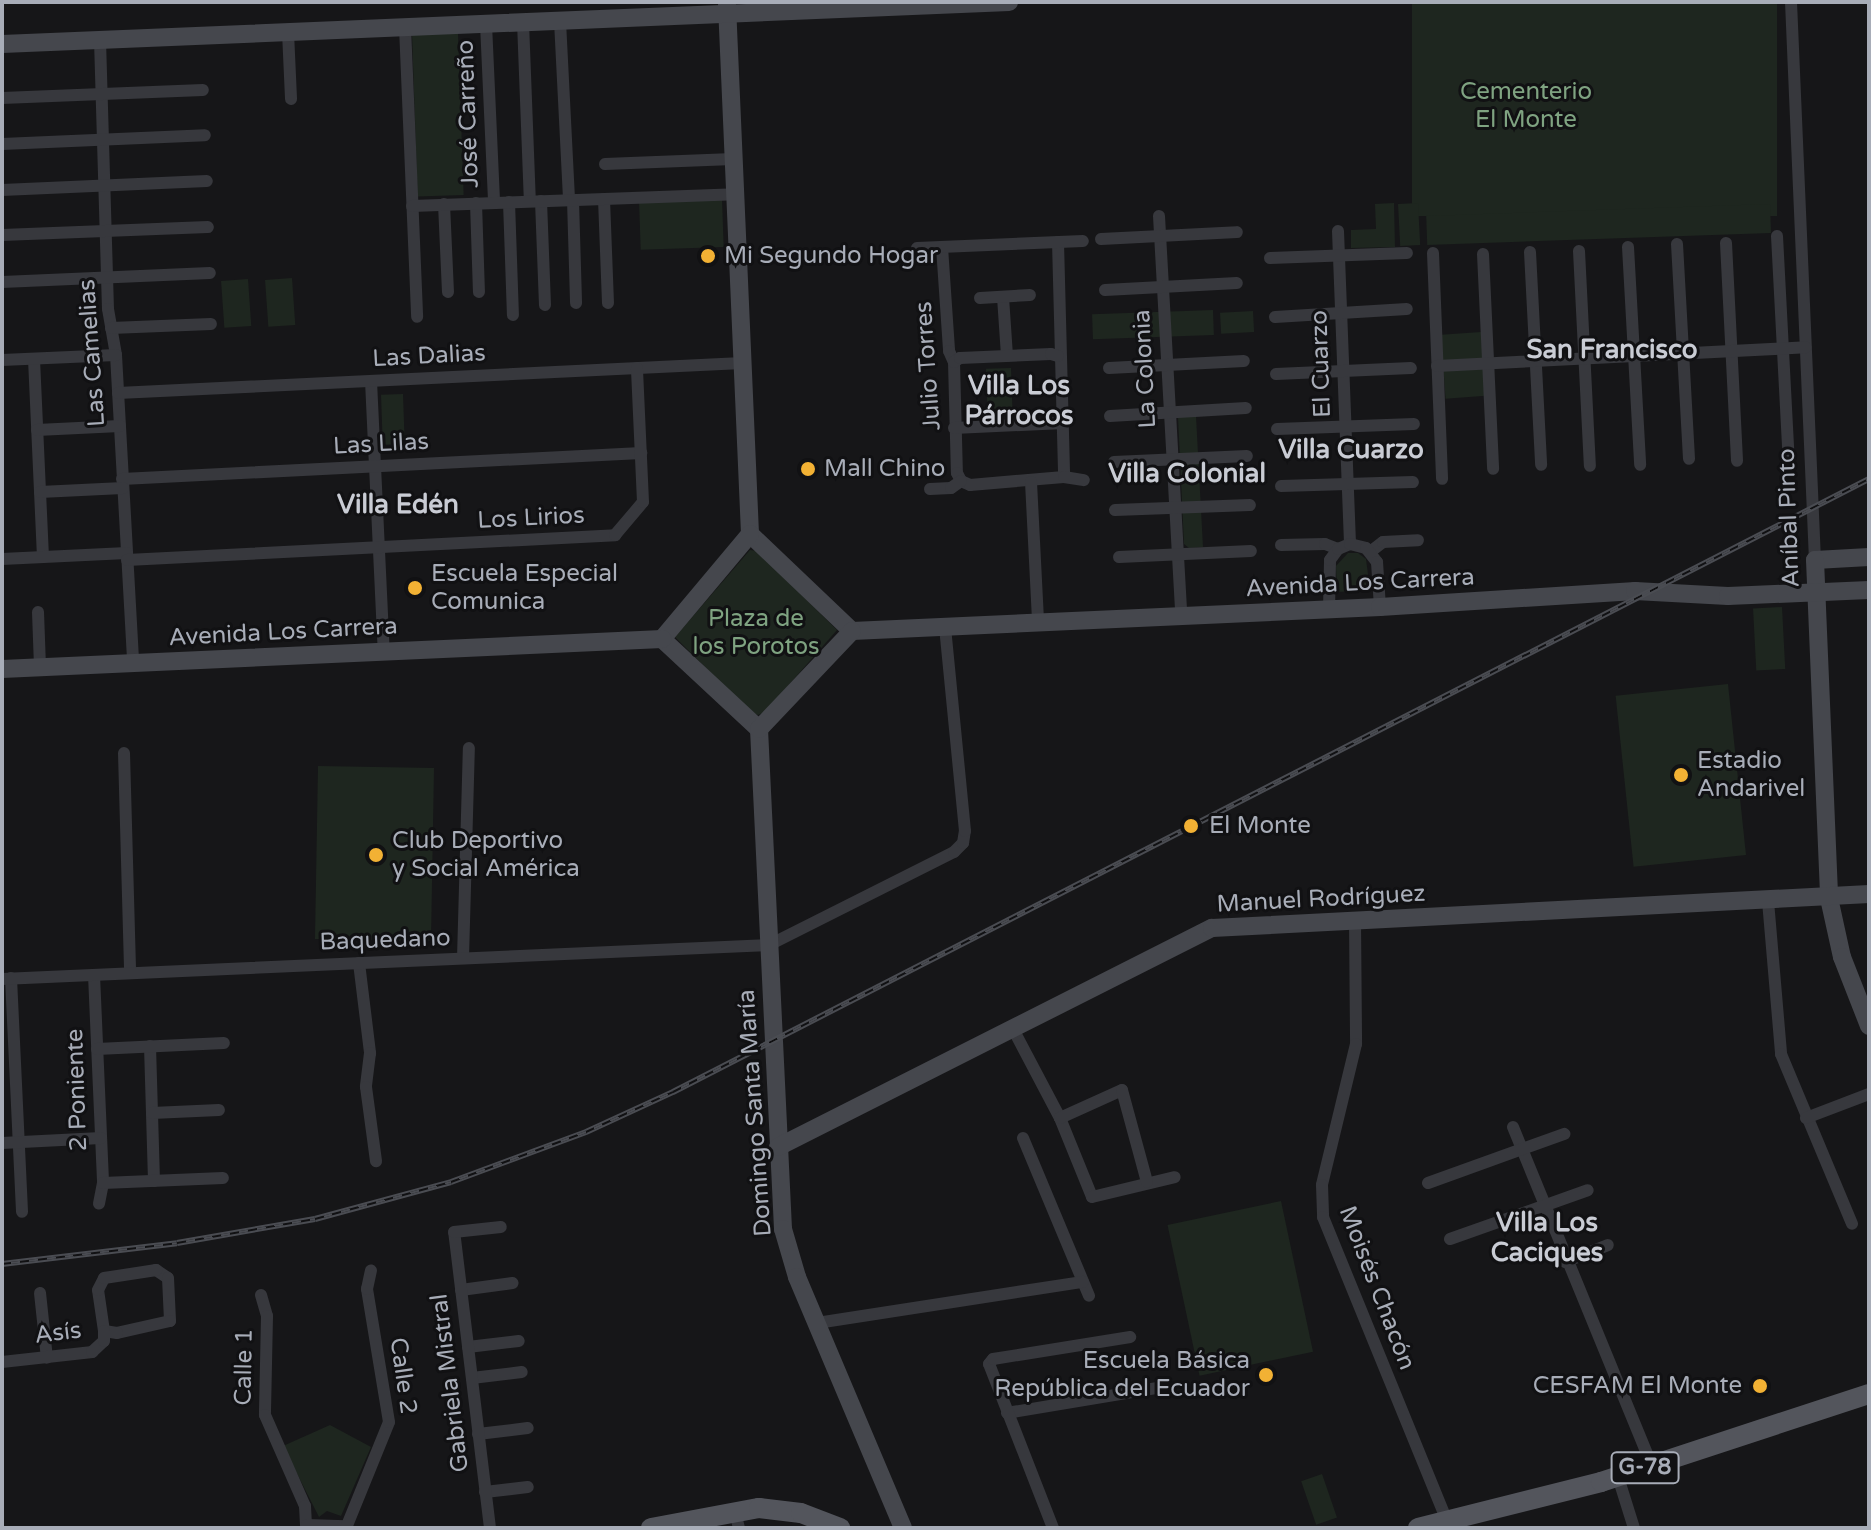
<!DOCTYPE html>
<html>
<head>
<meta charset="utf-8">
<style>
	body { margin:0 }
	#map { position:relative; width:1871px; height:1530px; overflow:hidden; background:#161618; font-family:"Varela Round",sans-serif }
	div>[style] { position:absolute }
	[style*='--x'] { left:calc(var(--x)*1px); top:calc(var(--y)*1px); width:calc(var(--w)*1px); rotate:calc(var(--a)*1deg) }
	.green>* { inset:0; background:#1e261f; transform-origin:0 0 }
	.street>* { height:12px; margin:-6px; padding:0 6px; transform-origin:6px; border-radius:6px; background:#37383d }
	.secondary>* { height:18px; margin:-9px; padding:0 9px; transform-origin:9px; border-radius:9px; background:#45474d }
	.primary>* { height:20px; margin:-10px; padding:0 10px; transform-origin:10px; border-radius:10px; background:#53555c }
	.rail>* { height:6px; margin-top:-3px; transform-origin:0; background:repeating-linear-gradient(90deg,#111113 0 9px,#4a4c52 0 18px); box-sizing:border-box; border-block:2px solid #4a4c52 }
	.dots>* { width:22px; height:22px; translate:-50% -50%; box-sizing:border-box; border:4px solid #111113; border-radius:50% }
	span { translate:-50% -50%; white-space:nowrap; text-align:center; line-height:1.15; -webkit-text-stroke:6px #111113; paint-order:stroke }
	.shield-label span { padding:2px 6px; background:#111113; border:2px solid; border-radius:6px; -webkit-text-stroke-width:0 }
	.shield-label { font-size:22px; color:#a8adb8; font-weight:700 }
	.park-label { font-size:24px; color:#7fa381 }
	.street-label { font-size:24px; color:#a8adb8 }
	.poi-label { font-size:24px; color:#a8adb8 }
	.left { translate:0 -50%; text-align:left }
	.right { translate:-100% -50%; text-align:right }
	.neighbourhood-label { font-size:26px; color:#c9ccd4; font-weight:700 }
	.frame { position:absolute; inset:0; border:4px solid #a8adb8; pointer-events:none }
</style>
</head>
<body>
<div id="map">
	<div class="green">
		<i style="left:1412px;top:2px;width:365px;height:214px"></i>
		<i style="left:458px;top:33px;width:162px;height:46px;rotate:88deg"></i>
		<i style="left:722px;top:199px;width:48px;height:83px;rotate:88deg"></i>
		<i style="clip-path:polygon(1394px 203px,1395px 247px,1351px 248px,1351px 230px,1376px 229px,1375px 204px)"></i>
		<i style="left:1418px;top:203px;width:42px;height:20px;rotate:87deg"></i>
		<i style="left:1770px;top:204px;width:29px;height:344px;rotate:88deg"></i>
		<i style="left:292px;top:278px;width:47px;height:27px;rotate:86deg"></i>
		<i style="left:248px;top:279px;width:47px;height:27px;rotate:86deg"></i>
		<i style="left:1213px;top:310px;width:25px;height:121px;rotate:88deg"></i>
		<i style="left:1253px;top:311px;width:21px;height:33px;rotate:87deg"></i>
		<i style="left:1481px;top:332px;width:64px;height:40px;rotate:86deg"></i>
		<i style="left:1011px;top:368px;width:46px;height:25px;rotate:88deg"></i>
		<i style="left:403px;top:394px;width:50px;height:22px;rotate:88deg"></i>
		<i style="clip-path:polygon(1196px 416px,1203px 547px,1189px 548px,1184px 544px,1178px 417px)"></i>
		<i style="clip-path:polygon(750px 550px,757px 551px,837px 630px,765px 712px,758px 715px,751px 713px,675px 637px)"></i>
		<i style="clip-path:polygon(1348px 553px,1358px 553px,1366px 559px,1370px 590px,1337px 592px,1336px 566px)"></i>
		<i style="left:1782px;top:607px;width:62px;height:29px;rotate:87deg"></i>
		<i style="left:1728px;top:684px;width:172px;height:113px;rotate:84deg"></i>
		<i style="left:434px;top:768px;width:173px;height:116px;rotate:91deg"></i>
		<i style="left:1281px;top:1201px;width:154px;height:116px;rotate:78deg"></i>
		<i style="clip-path:polygon(330px 1425px,371px 1447px,341px 1516px,327px 1511px,319px 1517px,283px 1446px)"></i>
		<i style="left:1322px;top:1474px;width:46px;height:22px;rotate:71deg"></i>
	</div>
	<div class="street">
		<i style="--x:1791;--y:2;--w:559;--a:87.54"></i>
		<i style="--x:560;--y:21;--w:179;--a:87.1"></i>
		<i style="--x:523;--y:22;--w:179;--a:87.8"></i>
		<i style="--x:486;--y:24;--w:179;--a:87.4"></i>
		<i style="--x:405;--y:27;--w:290;--a:87.6"></i>
		<i style="--x:288;--y:32;--w:67;--a:87.4"></i>
		<i style="--x:100;--y:40;--w:269;--a:88.3"></i>
		<i style="--x:108;--y:309;--w:47;--a:80.1"></i>
		<i style="--x:116;--y:355;--w:308;--a:86.8"></i>
		<i style="--x:2;--y:98;--w:201;--a:-2.3"></i>
		<i style="--x:2;--y:144;--w:203;--a:-2.5"></i>
		<i style="--x:605;--y:164;--w:128;--a:-2.2"></i>
		<i style="--x:2;--y:190;--w:205;--a:-2.5"></i>
		<i style="--x:604;--y:199;--w:104;--a:87.8"></i>
		<i style="--x:573;--y:200;--w:103;--a:88.3"></i>
		<i style="--x:541;--y:201;--w:104;--a:87.8"></i>
		<i style="--x:509;--y:202;--w:113;--a:88"></i>
		<i style="--x:476;--y:203;--w:89;--a:88.1"></i>
		<i style="--x:444;--y:204;--w:88;--a:87.4"></i>
		<i style="--x:412;--y:206;--w:323;--a:-2.1"></i>
		<i style="--x:1159;--y:216;--w:400;--a:86.8"></i>
		<i style="--x:1338;--y:231;--w:313;--a:87.8"></i>
		<i style="--x:2;--y:235;--w:206;--a:-2.2"></i>
		<i style="--x:1777;--y:236;--w:229;--a:87"></i>
		<i style="--x:1101;--y:239;--w:136;--a:-2.9"></i>
		<i style="--x:1058;--y:242;--w:235;--a:88.5"></i>
		<i style="--x:1726;--y:243;--w:218;--a:87.1"></i>
		<i style="--x:1677;--y:244;--w:215;--a:86.8"></i>
		<i style="--x:942;--y:247;--w:104;--a:86.1"></i>
		<i style="--x:949;--y:351;--w:12;--a:66"></i>
		<i style="--x:954;--y:362;--w:111;--a:88.5"></i>
		<i style="--x:957;--y:473;--w:9;--a:63"></i>
		<i style="--x:1628;--y:247;--w:218;--a:86.8"></i>
		<i style="--x:917;--y:248;--w:166;--a:-2.4"></i>
		<i style="--x:1579;--y:251;--w:215;--a:87.1"></i>
		<i style="--x:1530;--y:252;--w:213;--a:87"></i>
		<i style="--x:1433;--y:253;--w:226;--a:87.7"></i>
		<i style="--x:1483;--y:254;--w:215;--a:87.3"></i>
		<i style="--x:1270;--y:258;--w:137;--a:-2.1"></i>
		<i style="--x:2;--y:282;--w:208;--a:-2.5"></i>
		<i style="--x:1105;--y:290;--w:132;--a:-3"></i>
		<i style="--x:1003;--y:297;--w:59;--a:86.1"></i>
		<i style="--x:980;--y:298;--w:50;--a:-3.4"></i>
		<i style="--x:1275;--y:317;--w:132;--a:-3.5"></i>
		<i style="--x:111;--y:328;--w:100;--a:-2.3"></i>
		<i style="--x:34;--y:359;--w:198;--a:87.4"></i>
		<i style="--x:2;--y:360;--w:114;--a:-2.5"></i>
		<i style="--x:954;--y:362;--w:7;--a:-34"></i>
		<i style="--x:960;--y:358;--w:91;--a:-2.5"></i>
		<i style="--x:1051;--y:354;--w:7;--a:16"></i>
		<i style="--x:1437;--y:366;--w:369;--a:-2.9"></i>
		<i style="--x:1109;--y:368;--w:135;--a:-3"></i>
		<i style="--x:1276;--y:374;--w:135;--a:-2.5"></i>
		<i style="--x:371;--y:381;--w:271;--a:87.3"></i>
		<i style="--x:118;--y:393;--w:625;--a:-2.75"></i>
		<i style="--x:1110;--y:416;--w:136;--a:-3.4"></i>
		<i style="--x:954;--y:428;--w:110;--a:-2.6"></i>
		<i style="--x:1277;--y:429;--w:137;--a:-2.1"></i>
		<i style="--x:37;--y:430;--w:83;--a:-2.8"></i>
		<i style="--x:1114;--y:462;--w:133;--a:-2.6"></i>
		<i style="--x:122;--y:479;--w:520;--a:-2.87"></i>
		<i style="--x:961;--y:481;--w:10;--a:24"></i>
		<i style="--x:970;--y:485;--w:94;--a:-4.9"></i>
		<i style="--x:1064;--y:477;--w:20;--a:9"></i>
		<i style="--x:1031;--y:482;--w:140;--a:87.1"></i>
		<i style="--x:1281;--y:486;--w:132;--a:-1.7"></i>
		<i style="--x:930;--y:489;--w:21;--a:-3"></i>
		<i style="--x:951;--y:488;--w:12;--a:-35"></i>
		<i style="--x:40;--y:492;--w:83;--a:-2.8"></i>
		<i style="--x:1115;--y:510;--w:135;--a:-2.1"></i>
		<i style="--x:1281;--y:545;--w:44;--a:-1.3"></i>
		<i style="--x:1325;--y:544;--w:14;--a:21"></i>
		<i style="--x:1370;--y:552;--w:16;--a:-38"></i>
		<i style="--x:1383;--y:542;--w:35;--a:-3"></i>
		<i style="--x:1119;--y:557;--w:132;--a:-2.6"></i>
		<i style="--x:2;--y:559;--w:125;--a:-2.7"></i>
		<i style="--x:127;--y:560;--w:489;--a:-2.9"></i>
		<i style="--x:615;--y:535;--w:43;--a:-49.7"></i>
		<i style="--x:643;--y:502;--w:134;--a:-92.6"></i>
		<i style="--x:1329;--y:609;--w:49;--a:-88.8"></i>
		<i style="--x:1330;--y:560;--w:14;--a:-54"></i>
		<i style="--x:1338;--y:549;--w:13;--a:-23"></i>
		<i style="--x:1350;--y:544;--w:16;--a:14"></i>
		<i style="--x:1366;--y:548;--w:18;--a:52"></i>
		<i style="--x:1377;--y:562;--w:45;--a:86.2"></i>
		<i style="--x:38;--y:612;--w:55;--a:87.9"></i>
		<i style="--x:124;--y:753;--w:220;--a:88.4"></i>
		<i style="--x:1768;--y:901;--w:154;--a:85.1"></i>
		<i style="--x:1781;--y:1054;--w:184;--a:67.3"></i>
		<i style="--x:1355;--y:920;--w:124;--a:89.5"></i>
		<i style="--x:1356;--y:1044;--w:145;--a:103.6"></i>
		<i style="--x:1322;--y:1185;--w:32;--a:88"></i>
		<i style="--x:1323;--y:1217;--w:328;--a:67.8"></i>
		<i style="--x:463;--y:958;--w:210;--a:-88.4"></i>
		<i style="--x:359;--y:963;--w:91;--a:83"></i>
		<i style="--x:370;--y:1053;--w:34;--a:97"></i>
		<i style="--x:366;--y:1087;--w:75;--a:82.3"></i>
		<i style="--x:94;--y:975;--w:208;--a:87.5"></i>
		<i style="--x:103;--y:1183;--w:21;--a:101"></i>
		<i style="--x:11;--y:978;--w:234;--a:87.3"></i>
		<i style="--x:2;--y:979;--w:768;--a:-2.54"></i>
		<i style="--x:769;--y:945;--w:207;--a:-26.7"></i>
		<i style="--x:954;--y:852;--w:13;--a:-45"></i>
		<i style="--x:963;--y:843;--w:12;--a:-81"></i>
		<i style="--x:965;--y:831;--w:205;--a:-95.6"></i>
		<i style="--x:1012;--y:1027;--w:103;--a:62.2"></i>
		<i style="--x:1060;--y:1118;--w:85;--a:67.9"></i>
		<i style="--x:1092;--y:1197;--w:85;--a:-13.5"></i>
		<i style="--x:150;--y:1046;--w:135;--a:88.3"></i>
		<i style="--x:97;--y:1049;--w:127;--a:-2.7"></i>
		<i style="--x:152;--y:1113;--w:67;--a:-2.6"></i>
		<i style="--x:1060;--y:1118;--w:68;--a:-24.3"></i>
		<i style="--x:1122;--y:1090;--w:95;--a:74.8"></i>
		<i style="--x:1806;--y:1118;--w:67;--a:-20.9"></i>
		<i style="--x:1513;--y:1127;--w:366;--a:67.7"></i>
		<i style="--x:1023;--y:1138;--w:171;--a:67.3"></i>
		<i style="--x:2;--y:1143;--w:99;--a:-2.9"></i>
		<i style="--x:103;--y:1183;--w:120;--a:-2.4"></i>
		<i style="--x:1428;--y:1183;--w:145;--a:-19.8"></i>
		<i style="--x:1450;--y:1239;--w:146;--a:-19.5"></i>
		<i style="--x:1565;--y:1262;--w:46;--a:-21.6"></i>
		<i style="--x:156;--y:1270;--w:14;--a:34"></i>
		<i style="--x:168;--y:1278;--w:43;--a:87.3"></i>
		<i style="--x:170;--y:1321;--w:54;--a:167.2"></i>
		<i style="--x:117;--y:1333;--w:13;--a:-171"></i>
		<i style="--x:104;--y:1331;--w:41;--a:-98.3"></i>
		<i style="--x:98;--y:1290;--w:13;--a:-63"></i>
		<i style="--x:104;--y:1278;--w:53;--a:-8.7"></i>
		<i style="--x:461;--y:1290;--w:52;--a:-7.7"></i>
		<i style="--x:40;--y:1293;--w:65;--a:83.9"></i>
		<i style="--x:261;--y:1295;--w:22;--a:74"></i>
		<i style="--x:267;--y:1316;--w:99;--a:91.2"></i>
		<i style="--x:265;--y:1415;--w:99;--a:66.3"></i>
		<i style="--x:305;--y:1506;--w:22;--a:87"></i>
		<i style="--x:817;--y:1323;--w:269;--a:-8.8"></i>
		<i style="--x:468;--y:1347;--w:51;--a:-6.7"></i>
		<i style="--x:2;--y:1362;--w:91;--a:-6.3"></i>
		<i style="--x:92;--y:1352;--w:16;--a:-43"></i>
		<i style="--x:104;--y:1341;--w:10;--a:-90"></i>
		<i style="--x:472;--y:1378;--w:50;--a:-6.8"></i>
		<i style="--x:1007;--y:1413;--w:151;--a:-9.5"></i>
		<i style="--x:478;--y:1434;--w:50;--a:-6.8"></i>
		<i style="--x:1618;--y:1477;--w:53;--a:72.6"></i>
		<i style="--x:485;--y:1492;--w:43;--a:-6.6"></i>
		<i style="--x:735;--y:1511;--w:17;--a:77"></i>
		<i style="--x:307;--y:1525;--w:38;--a:2"></i>
		<i style="--x:346;--y:1528;--w:114;--a:-67.9"></i>
		<i style="--x:389;--y:1422;--w:135;--a:-99.4"></i>
		<i style="--x:367;--y:1289;--w:19;--a:-78"></i>
		<i style="--x:490;--y:1528;--w:298;--a:-96.9"></i>
		<i style="--x:454;--y:1232;--w:47;--a:-6.1"></i>
		<i style="--x:1053;--y:1528;--w:176;--a:-111.3"></i>
		<i style="--x:989;--y:1364;--w:6;--a:-51"></i>
		<i style="--x:993;--y:1359;--w:139;--a:-9.1"></i>
	</div>
	<div class="secondary">
		<i style="--x:727;--y:5;--w:529;--a:87.51"></i>
		<i style="--x:2;--y:44;--w:1008;--a:-2.39"></i>
		<i style="--x:750;--y:534;--w:141;--a:43.6"></i>
		<i style="--x:1869;--y:557;--w:54;--a:176.8"></i>
		<i style="--x:1815;--y:560;--w:338;--a:87.6"></i>
		<i style="--x:1829;--y:898;--w:60;--a:77.6"></i>
		<i style="--x:1842;--y:957;--w:74;--a:68.6"></i>
		<i style="--x:852;--y:631;--w:529;--a:-2.6"></i>
		<i style="--x:1380;--y:607;--w:256;--a:-3.6"></i>
		<i style="--x:1635;--y:591;--w:93;--a:3.1"></i>
		<i style="--x:1728;--y:596;--w:141;--a:-2.4"></i>
		<i style="--x:662;--y:639;--w:137;--a:-50"></i>
		<i style="--x:662;--y:639;--w:132;--a:42.9"></i>
		<i style="--x:2;--y:669;--w:661;--a:-2.6"></i>
		<i style="--x:759;--y:729;--w:501;--a:87.25"></i>
		<i style="--x:783;--y:1229;--w:50;--a:73.7"></i>
		<i style="--x:797;--y:1277;--w:272;--a:67.1"></i>
		<i style="--x:759;--y:729;--w:135;--a:-46.5"></i>
		<i style="--x:778;--y:1147;--w:486;--a:-26.8"></i>
		<i style="--x:1212;--y:928;--w:658;--a:-2.96"></i>
	</div>
	<div class="primary">
		<i style="--x:651;--y:1528;--w:110;--a:-10.5"></i>
		<i style="--x:759;--y:1508;--w:42;--a:6.8"></i>
		<i style="--x:801;--y:1513;--w:42;--a:21"></i>
		<i style="--x:1418;--y:1528;--w:189;--a:-14.1"></i>
		<i style="--x:1601;--y:1482;--w:282;--a:-18.2"></i>
	</div>
	<div class="rail">
		<i style="--x:2;--y:1264;--w:176;--a:-6.8"></i>
		<i style="--x:177;--y:1243;--w:140;--a:-9.9"></i>
		<i style="--x:315;--y:1219;--w:141;--a:-15.2"></i>
		<i style="--x:451;--y:1182;--w:144;--a:-20.3"></i>
		<i style="--x:586;--y:1132;--w:96;--a:-24.7"></i>
		<i style="--x:673;--y:1092;--w:1344;--a:-27.14"></i>
	</div>
	<div class="dots">
		<i style="left:708px;top:256px;background:#f2b134"></i>
		<i style="left:808px;top:469px;background:#f2b134"></i>
		<i style="left:415px;top:588px;background:#f2b134"></i>
		<i style="left:1681px;top:775px;background:#f2b134"></i>
		<i style="left:1191px;top:826px;background:#f2b134"></i>
		<i style="left:376px;top:855px;background:#f2b134"></i>
		<i style="left:1266px;top:1375px;background:#f2b134"></i>
		<i style="left:1760px;top:1386px;background:#f2b134"></i>
	</div>
	<div class="shield-label">
		<span style="left:1645px;top:1468px">G-78</span>
	</div>
	<div class="park-label">
		<span style="left:1526px;top:106px">Cementerio<br>El Monte</span>
		<span style="left:756px;top:633px">Plaza de<br>los Porotos</span>
	</div>
	<div class="street-label">
		<span style="left:468px;top:114px;rotate:-92deg">José Carreño</span>
		<span style="left:92px;top:353px;rotate:-94deg">Las Camelias</span>
		<span style="left:429px;top:356px;rotate:-3deg">Las Dalias</span>
		<span style="left:1321px;top:364px;rotate:-92deg">El Cuarzo</span>
		<span style="left:928px;top:366px;rotate:-94deg">Julio Torres</span>
		<span style="left:1145px;top:369px;rotate:-93deg">La Colonia</span>
		<span style="left:381px;top:444px;rotate:-3deg">Las Lilas</span>
		<span style="left:531px;top:518px;rotate:-3deg">Los Lirios</span>
		<span style="left:1789px;top:518px;rotate:-92deg">Aníbal Pinto</span>
		<span style="left:1360px;top:583px;rotate:-3deg">Avenida Los Carrera</span>
		<span style="left:283px;top:632px;rotate:-3deg">Avenida Los Carrera</span>
		<span style="left:1321px;top:899px;rotate:-3deg">Manuel Rodríguez</span>
		<span style="left:385px;top:940px;rotate:-2deg">Baquedano</span>
		<span style="left:77px;top:1090px;rotate:-92deg">2 Poniente</span>
		<span style="left:755px;top:1113px;rotate:-94deg">Domingo Santa María</span>
		<span style="left:1377px;top:1288px;rotate:69deg">Moisés Chacón</span>
		<span style="left:58px;top:1333px;rotate:-7deg">Asís</span>
		<span style="left:244px;top:1367px;rotate:-89deg">Calle 1</span>
		<span style="left:403px;top:1376px;rotate:82deg">Calle 2</span>
		<span style="left:450px;top:1383px;rotate:-97deg">Gabriela Mistral</span>
	</div>
	<div class="poi-label">
		<span class="left" style="left:724px;top:256px">Mi Segundo Hogar</span>
		<span class="left" style="left:824px;top:469px">Mall Chino</span>
		<span class="left" style="left:431px;top:588px">Escuela Especial<br>Comunica</span>
		<span class="left" style="left:1697px;top:775px">Estadio<br>Andarivel</span>
		<span class="left" style="left:1209px;top:826px">El Monte</span>
		<span class="left" style="left:392px;top:855px">Club Deportivo<br>y Social América</span>
		<span class="right" style="left:1250px;top:1375px">Escuela Básica<br>República del Ecuador</span>
		<span class="right" style="left:1742px;top:1386px">CESFAM El Monte</span>
	</div>
	<div class="neighbourhood-label">
		<span style="left:1612px;top:350px">San Francisco</span>
		<span style="left:1019px;top:401px">Villa Los<br>Párrocos</span>
		<span style="left:1351px;top:450px">Villa Cuarzo</span>
		<span style="left:1187px;top:474px">Villa Colonial</span>
		<span style="left:398px;top:505px">Villa Edén</span>
		<span style="left:1547px;top:1238px">Villa Los<br>Caciques</span>
	</div>
	<div class="frame"></div>
</div>
</body>
</html>
